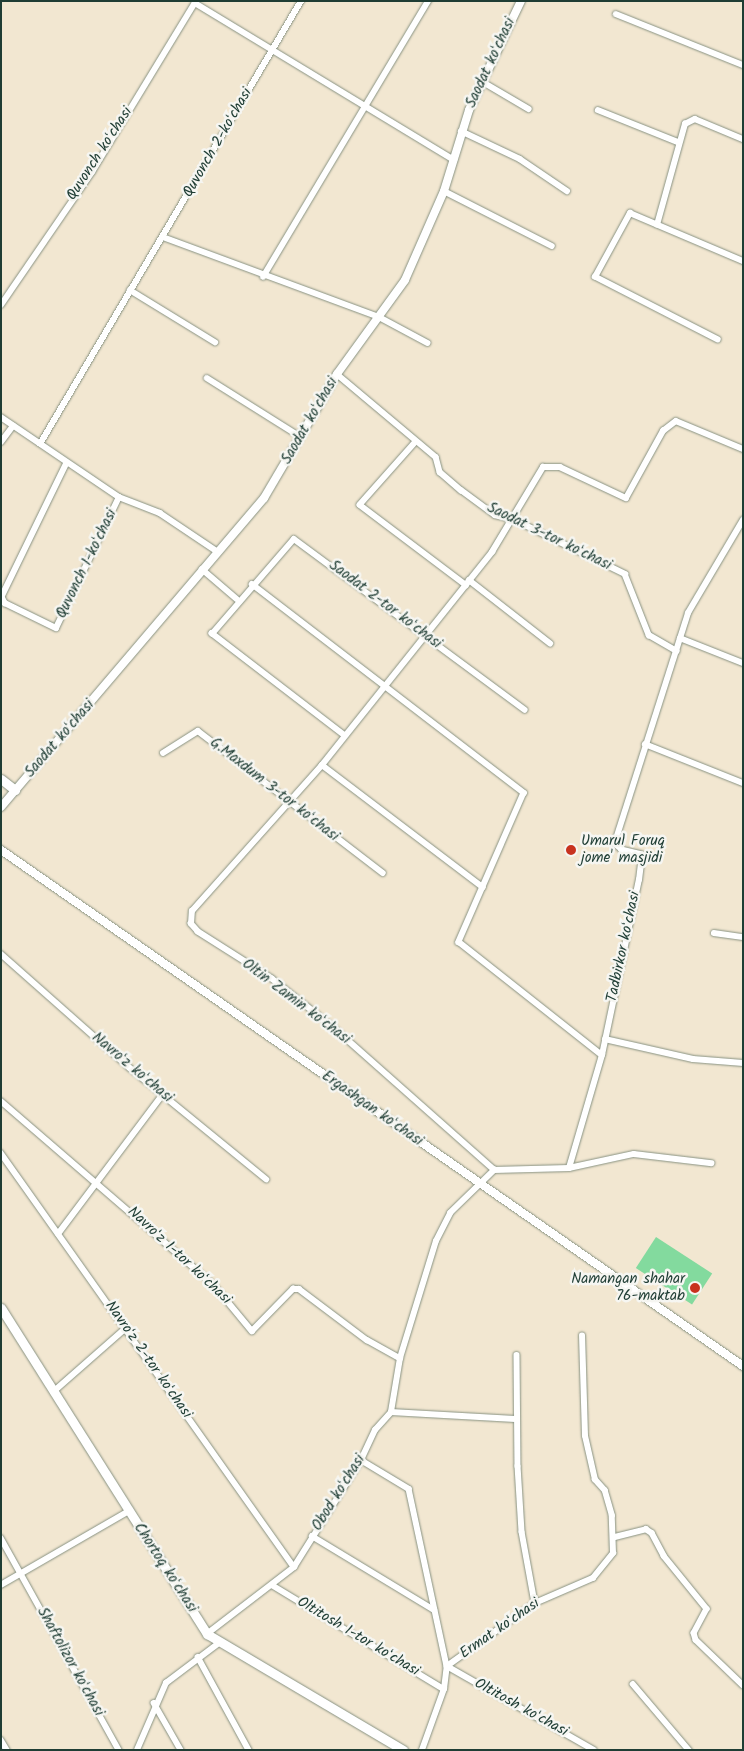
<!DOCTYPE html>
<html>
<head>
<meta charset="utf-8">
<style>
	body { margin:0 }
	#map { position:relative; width:744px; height:1751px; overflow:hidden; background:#f2e7d1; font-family:Kalam,sans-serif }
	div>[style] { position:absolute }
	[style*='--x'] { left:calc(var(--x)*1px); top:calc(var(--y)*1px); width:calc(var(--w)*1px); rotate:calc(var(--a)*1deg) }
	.green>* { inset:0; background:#83da9e; transform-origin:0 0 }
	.roads { filter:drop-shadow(0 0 1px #889282) drop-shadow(0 0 1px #889282) }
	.minor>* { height:5.5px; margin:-2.75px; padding:0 2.75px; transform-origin:2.75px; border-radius:2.75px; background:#fff }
	.tertiary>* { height:8px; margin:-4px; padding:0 4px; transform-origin:4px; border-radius:4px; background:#fff }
	.secondary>* { height:9px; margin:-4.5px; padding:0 4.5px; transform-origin:4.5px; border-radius:4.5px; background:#fff }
	.dots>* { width:14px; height:14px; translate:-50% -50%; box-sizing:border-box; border:2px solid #f6f6f2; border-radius:50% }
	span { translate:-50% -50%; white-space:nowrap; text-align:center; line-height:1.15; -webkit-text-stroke:5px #f6f6f2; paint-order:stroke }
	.street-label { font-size:15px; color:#1f3d34 }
	.poi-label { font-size:15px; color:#1f3d34 }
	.left { translate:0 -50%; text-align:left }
	.right { translate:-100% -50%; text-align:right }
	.frame { position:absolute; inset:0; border:2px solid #1f3d34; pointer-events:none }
</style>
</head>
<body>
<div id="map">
	<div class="green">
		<i style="left:656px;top:1237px;width:67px;height:37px;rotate:33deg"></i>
	</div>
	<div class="roads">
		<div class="minor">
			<i style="--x:195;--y:3;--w:303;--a:31.2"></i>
			<i style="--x:616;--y:14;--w:137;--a:21.9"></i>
			<i style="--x:483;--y:82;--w:53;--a:30.4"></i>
			<i style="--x:598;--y:110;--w:86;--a:21.8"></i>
			<i style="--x:461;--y:131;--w:65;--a:25.4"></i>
			<i style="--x:520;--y:159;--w:57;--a:34.2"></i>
			<i style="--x:444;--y:191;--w:121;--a:27"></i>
			<i style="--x:657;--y:225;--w:105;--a:-74.5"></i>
			<i style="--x:685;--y:124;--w:11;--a:-27"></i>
			<i style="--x:695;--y:119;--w:52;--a:22.6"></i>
			<i style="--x:163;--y:237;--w:230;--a:20.3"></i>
			<i style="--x:379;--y:317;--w:55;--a:28"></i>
			<i style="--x:263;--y:277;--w:322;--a:-59.1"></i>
			<i style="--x:130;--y:290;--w:100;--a:31.5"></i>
			<i style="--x:1;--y:305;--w:161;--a:-55.6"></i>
			<i style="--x:92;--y:172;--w:200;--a:-58.7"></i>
			<i style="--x:718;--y:340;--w:138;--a:-152.9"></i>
			<i style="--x:595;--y:277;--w:73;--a:-61.3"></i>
			<i style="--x:630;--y:213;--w:123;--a:23"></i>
			<i style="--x:337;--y:374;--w:129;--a:40"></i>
			<i style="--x:436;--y:457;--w:16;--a:75"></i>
			<i style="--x:440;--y:472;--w:28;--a:41"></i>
			<i style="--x:461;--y:490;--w:42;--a:36.3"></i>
			<i style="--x:495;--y:515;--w:21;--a:14"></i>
			<i style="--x:515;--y:520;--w:123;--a:26.1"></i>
			<i style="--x:625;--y:574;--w:66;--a:68.5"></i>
			<i style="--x:649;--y:635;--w:32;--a:30"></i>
			<i style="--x:207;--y:378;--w:111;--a:32.1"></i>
			<i style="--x:1;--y:417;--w:143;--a:34.1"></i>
			<i style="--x:119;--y:497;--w:44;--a:21.3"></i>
			<i style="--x:160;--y:513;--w:70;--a:33.9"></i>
			<i style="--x:1;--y:442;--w:20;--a:-53"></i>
			<i style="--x:416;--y:442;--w:84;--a:131.6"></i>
			<i style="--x:360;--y:505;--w:133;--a:37"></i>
			<i style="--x:40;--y:444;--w:514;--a:-59.49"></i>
			<i style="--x:67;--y:463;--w:149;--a:115.9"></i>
			<i style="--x:2;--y:597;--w:7;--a:63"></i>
			<i style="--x:5;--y:603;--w:57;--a:26.1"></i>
			<i style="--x:56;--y:628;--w:145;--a:-64.3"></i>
			<i style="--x:202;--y:569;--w:46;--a:40.6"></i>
			<i style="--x:469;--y:580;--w:103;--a:37.9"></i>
			<i style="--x:252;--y:584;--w:343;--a:37.5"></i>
			<i style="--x:524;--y:793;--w:163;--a:113.6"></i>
			<i style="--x:459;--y:942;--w:182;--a:38.3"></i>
			<i style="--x:680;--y:638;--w:68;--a:21.6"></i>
			<i style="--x:345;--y:736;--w:168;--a:-142.5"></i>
			<i style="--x:212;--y:634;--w:125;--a:-49.2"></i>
			<i style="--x:294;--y:539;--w:287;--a:36.5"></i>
			<i style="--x:645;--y:744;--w:105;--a:21.7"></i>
			<i style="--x:163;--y:753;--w:41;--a:-32.2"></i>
			<i style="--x:198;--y:731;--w:233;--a:37.5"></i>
			<i style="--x:322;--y:765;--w:202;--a:37.2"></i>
			<i style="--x:714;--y:933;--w:29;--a:8"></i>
			<i style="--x:1;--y:954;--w:172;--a:41.5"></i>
			<i style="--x:130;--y:1068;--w:176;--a:39.2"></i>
			<i style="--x:605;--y:1039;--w:90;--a:12.8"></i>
			<i style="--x:693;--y:1059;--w:50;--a:4.6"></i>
			<i style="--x:1;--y:1101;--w:281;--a:40.8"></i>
			<i style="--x:214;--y:1285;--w:60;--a:50.4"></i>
			<i style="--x:252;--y:1331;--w:59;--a:-45.7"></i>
			<i style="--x:293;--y:1289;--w:6;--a:0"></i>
			<i style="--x:299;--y:1289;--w:85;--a:36.9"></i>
			<i style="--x:367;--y:1340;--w:38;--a:29"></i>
			<i style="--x:1;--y:1153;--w:507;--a:54.71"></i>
			<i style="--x:569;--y:1168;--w:66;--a:-12.2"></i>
			<i style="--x:634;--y:1154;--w:78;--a:6.7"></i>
			<i style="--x:494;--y:1170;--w:219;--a:-138.5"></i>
			<i style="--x:330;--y:1025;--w:74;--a:-141.6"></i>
			<i style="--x:272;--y:979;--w:88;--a:-147.6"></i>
			<i style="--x:198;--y:932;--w:11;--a:-131"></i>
			<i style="--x:191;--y:924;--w:13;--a:-86"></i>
			<i style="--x:192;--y:911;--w:195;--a:-48.3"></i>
			<i style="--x:322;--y:765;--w:273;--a:-51.4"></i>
			<i style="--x:492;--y:552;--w:99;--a:-59"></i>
			<i style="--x:543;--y:467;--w:17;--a:0"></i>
			<i style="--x:560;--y:467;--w:73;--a:25.2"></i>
			<i style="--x:626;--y:498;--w:77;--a:-61.1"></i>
			<i style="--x:663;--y:431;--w:16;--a:-38"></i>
			<i style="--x:676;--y:421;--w:73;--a:22.7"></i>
			<i style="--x:58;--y:1234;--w:175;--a:-53.1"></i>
			<i style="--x:517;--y:1355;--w:111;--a:89.5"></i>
			<i style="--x:518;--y:1466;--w:66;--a:86.5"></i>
			<i style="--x:522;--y:1532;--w:72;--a:79.6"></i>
			<i style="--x:53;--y:1392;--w:98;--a:-41.3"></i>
			<i style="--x:391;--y:1412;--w:124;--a:3.2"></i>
			<i style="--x:361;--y:1460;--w:56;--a:31.1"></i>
			<i style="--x:409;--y:1489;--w:181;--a:77.9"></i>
			<i style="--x:447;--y:1666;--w:169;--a:29.7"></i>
			<i style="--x:312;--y:1536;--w:143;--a:31.2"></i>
			<i style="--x:615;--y:1537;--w:32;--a:-14"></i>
			<i style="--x:646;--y:1529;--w:7;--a:34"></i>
			<i style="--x:652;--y:1533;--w:26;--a:62"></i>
			<i style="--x:664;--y:1556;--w:68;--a:50.9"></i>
			<i style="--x:707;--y:1609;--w:27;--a:118"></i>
			<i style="--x:694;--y:1633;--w:7;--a:74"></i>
			<i style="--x:696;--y:1640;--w:65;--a:43.8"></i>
			<i style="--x:1;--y:1538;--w:243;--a:60.9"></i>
			<i style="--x:1;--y:1585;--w:148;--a:-30"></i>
			<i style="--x:272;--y:1585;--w:201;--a:31.2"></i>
			<i style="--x:207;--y:1634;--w:110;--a:-37.6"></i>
			<i style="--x:294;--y:1567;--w:126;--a:-57.9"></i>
			<i style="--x:361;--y:1460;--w:33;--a:-65"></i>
			<i style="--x:375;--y:1430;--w:24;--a:-48"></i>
			<i style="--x:391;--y:1412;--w:55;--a:-80.5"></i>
			<i style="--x:400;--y:1358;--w:122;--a:-72.9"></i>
			<i style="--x:436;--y:1241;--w:31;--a:-63"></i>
			<i style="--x:450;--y:1213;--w:62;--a:-44.3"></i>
			<i style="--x:494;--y:1170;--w:75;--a:-1.5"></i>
			<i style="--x:569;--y:1168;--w:118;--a:-73.7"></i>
			<i style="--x:602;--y:1055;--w:179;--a:-78.1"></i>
			<i style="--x:639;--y:880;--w:25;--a:-83"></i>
			<i style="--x:642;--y:855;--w:21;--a:-166"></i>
			<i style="--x:622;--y:850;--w:8;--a:-140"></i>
			<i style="--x:616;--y:845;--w:6;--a:-90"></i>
			<i style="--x:616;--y:839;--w:237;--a:-72.3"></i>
			<i style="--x:688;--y:613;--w:108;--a:-59.4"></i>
			<i style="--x:198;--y:1657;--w:106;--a:61.3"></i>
			<i style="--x:633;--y:1684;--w:87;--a:49.7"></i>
			<i style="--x:154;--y:1703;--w:54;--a:60.1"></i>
			<i style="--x:1;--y:1740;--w:12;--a:59"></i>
			<i style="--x:137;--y:1750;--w:73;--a:-66.6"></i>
			<i style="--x:166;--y:1683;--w:66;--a:-37"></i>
			<i style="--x:422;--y:1750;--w:65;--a:-70.2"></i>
			<i style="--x:444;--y:1689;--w:23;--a:-83"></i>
			<i style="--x:447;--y:1666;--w:108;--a:-35.6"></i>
			<i style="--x:535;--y:1603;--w:63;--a:-23.3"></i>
			<i style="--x:593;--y:1578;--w:32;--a:-51"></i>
			<i style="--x:613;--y:1553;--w:37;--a:-92"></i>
			<i style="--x:612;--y:1516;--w:26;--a:-106"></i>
			<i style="--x:605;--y:1491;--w:15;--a:-132"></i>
			<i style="--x:595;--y:1480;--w:45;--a:-102.8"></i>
			<i style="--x:585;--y:1436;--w:100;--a:-91.7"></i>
		</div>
		<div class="tertiary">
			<i style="--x:1;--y:807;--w:406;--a:-49.6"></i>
			<i style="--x:264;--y:498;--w:144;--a:-59.5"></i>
			<i style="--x:337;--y:374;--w:116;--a:-54.1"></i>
			<i style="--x:405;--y:280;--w:97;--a:-66.3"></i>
			<i style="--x:444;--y:191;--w:85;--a:-72.8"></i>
			<i style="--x:469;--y:110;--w:121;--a:-64.5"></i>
			<i style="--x:1;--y:850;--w:904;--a:34.82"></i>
		</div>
		<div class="secondary">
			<i style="--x:1;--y:779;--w:18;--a:38"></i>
			<i style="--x:1;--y:1308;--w:386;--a:57.7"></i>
			<i style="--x:207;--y:1634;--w:228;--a:30.6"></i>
		</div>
	</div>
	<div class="dots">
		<i style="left:571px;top:850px;background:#c8321e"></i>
		<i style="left:695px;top:1288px;background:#c8321e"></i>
	</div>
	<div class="street-label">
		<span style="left:491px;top:63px;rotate:-65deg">Saodat koʻchasi</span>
		<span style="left:218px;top:143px;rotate:-60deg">Quvonch 2-koʻchasi</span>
		<span style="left:100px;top:154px;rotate:-57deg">Quvonch koʻchasi</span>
		<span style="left:310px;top:421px;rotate:-60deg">Saodat koʻchasi</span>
		<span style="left:549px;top:537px;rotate:26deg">Saodat 3-tor koʻchasi</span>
		<span style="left:87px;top:564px;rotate:-64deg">Quvonch 1-koʻchasi</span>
		<span style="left:385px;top:605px;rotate:37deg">Saodat 2-tor koʻchasi</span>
		<span style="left:60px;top:739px;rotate:-49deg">Saodat koʻchasi</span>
		<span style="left:274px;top:790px;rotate:38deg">G.Maxdum 3-tor koʻchasi</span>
		<span style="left:624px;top:947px;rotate:-78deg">Tadbirkor koʻchasi</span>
		<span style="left:296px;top:1002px;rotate:37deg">Oltin Zamin koʻchasi</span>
		<span style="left:132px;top:1068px;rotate:40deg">Navroʻz koʻchasi</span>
		<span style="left:372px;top:1109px;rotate:35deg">Ergashgan koʻchasi</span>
		<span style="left:179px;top:1256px;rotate:43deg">Navroʻz 1-tor koʻchasi</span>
		<span style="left:148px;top:1360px;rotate:55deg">Navroʻz 2-tor koʻchasi</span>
		<span style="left:339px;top:1493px;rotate:-58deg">Obod koʻchasi</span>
		<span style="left:165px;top:1568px;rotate:57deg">Chortoq koʻchasi</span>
		<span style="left:500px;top:1629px;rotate:-35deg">Ermat koʻchasi</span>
		<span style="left:358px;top:1637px;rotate:31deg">Oltitosh 1-tor koʻchasi</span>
		<span style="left:70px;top:1662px;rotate:61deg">Shaftolizor koʻchasi</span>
		<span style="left:521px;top:1708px;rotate:29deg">Oltitosh koʻchasi</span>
	</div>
	<div class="poi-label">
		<span class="left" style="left:581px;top:850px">Umarul Foruq<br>jome' masjidi</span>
		<span class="right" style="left:685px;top:1288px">Namangan shahar<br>76-maktab</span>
	</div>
	<div class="frame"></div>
</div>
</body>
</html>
